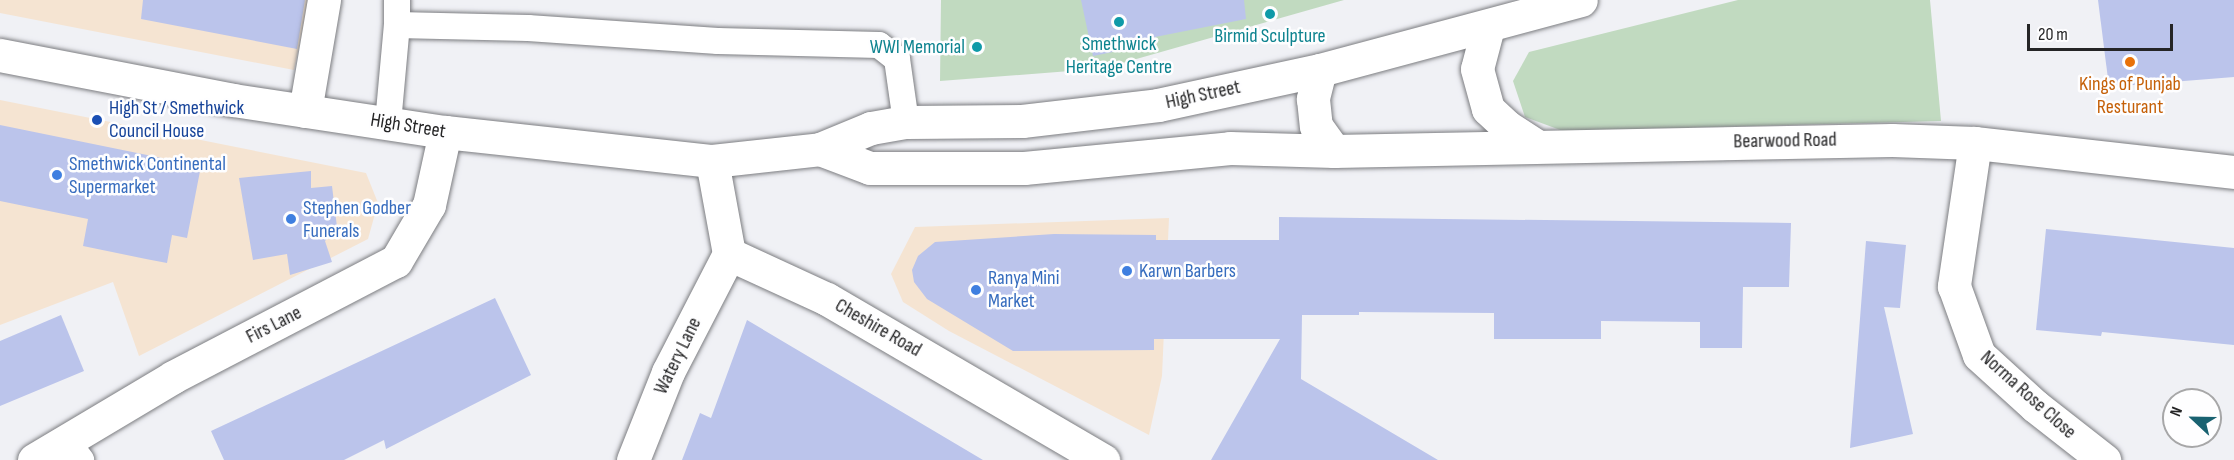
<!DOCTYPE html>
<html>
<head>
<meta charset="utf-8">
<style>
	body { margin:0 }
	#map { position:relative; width:2234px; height:460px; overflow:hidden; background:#f0f1f5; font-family:"Sofia Sans Condensed",sans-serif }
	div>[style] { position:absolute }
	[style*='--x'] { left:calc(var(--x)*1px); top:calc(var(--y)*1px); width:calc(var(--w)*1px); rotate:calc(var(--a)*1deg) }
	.commercial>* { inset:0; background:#f5e4d2 }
	.green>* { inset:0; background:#c1dac0 }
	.building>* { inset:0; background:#bbc4eb }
	.roads { filter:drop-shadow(0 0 2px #7c7d81) drop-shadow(0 0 2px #7c7d81) }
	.lane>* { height:26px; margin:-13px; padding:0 13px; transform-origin:13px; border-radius:13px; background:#fff }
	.street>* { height:33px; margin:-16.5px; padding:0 16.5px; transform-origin:16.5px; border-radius:16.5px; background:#fff }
	.primary>* { height:33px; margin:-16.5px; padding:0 16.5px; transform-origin:16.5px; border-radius:16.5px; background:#fff }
	.dots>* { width:16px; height:16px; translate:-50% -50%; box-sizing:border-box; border:3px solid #fefeff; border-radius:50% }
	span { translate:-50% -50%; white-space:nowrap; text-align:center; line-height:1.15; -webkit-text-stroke:5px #fefeff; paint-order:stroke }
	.culture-label { font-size:20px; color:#0d838f }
	.right { translate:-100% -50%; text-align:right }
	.food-label { font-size:20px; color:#c56008 }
	.street-label { font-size:20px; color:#252526 }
	.transit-label { font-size:20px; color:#164399 }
	.left { translate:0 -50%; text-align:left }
	.shop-label { font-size:20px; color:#366cbe }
	.north { position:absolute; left:2162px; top:388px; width:60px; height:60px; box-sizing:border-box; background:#fefeff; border:2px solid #a7a7a8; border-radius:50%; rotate:292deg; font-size:16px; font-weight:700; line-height:24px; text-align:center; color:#252526 }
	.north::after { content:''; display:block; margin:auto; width:21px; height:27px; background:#196271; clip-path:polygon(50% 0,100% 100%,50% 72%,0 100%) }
	.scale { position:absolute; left:2027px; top:24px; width:146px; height:27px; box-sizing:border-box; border:3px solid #252526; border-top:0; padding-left:8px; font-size:18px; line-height:21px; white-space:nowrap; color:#252526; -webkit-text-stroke:4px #fefeff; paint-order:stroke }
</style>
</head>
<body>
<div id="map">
	<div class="commercial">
		<i style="clip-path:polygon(0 0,309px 0,294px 70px,0 13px)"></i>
		<i style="clip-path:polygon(0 100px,366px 173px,378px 203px,368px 239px,139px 356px,113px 282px,0 325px)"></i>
		<i style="clip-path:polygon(1169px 218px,1162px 376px,1149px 435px,949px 331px,903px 302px,891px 274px,915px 227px)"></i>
	</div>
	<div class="green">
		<i style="clip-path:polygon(941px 0,1344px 0,1087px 73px,1070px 71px,940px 81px)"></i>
		<i style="clip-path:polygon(1738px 0,1930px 0,1941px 121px,1563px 131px,1525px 117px,1513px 81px,1529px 52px)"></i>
	</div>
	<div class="building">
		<i style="clip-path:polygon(143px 0,305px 0,297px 49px,141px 19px)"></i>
		<i style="clip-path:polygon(1081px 0,1244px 0,1246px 19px,1155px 37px,1157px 43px,1093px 56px)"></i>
		<i style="clip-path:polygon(2098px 0,2234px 0,2234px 77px,2109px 87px)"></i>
		<i style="clip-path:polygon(0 125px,201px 166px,187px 238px,172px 235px,167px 263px,146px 259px,83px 246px,88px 219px,0 201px)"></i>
		<i style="clip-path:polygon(311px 171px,311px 188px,332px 186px,337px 227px,325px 241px,332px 262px,290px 275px,287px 254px,253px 260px,239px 178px)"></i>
		<i style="clip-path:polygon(1279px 217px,1791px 223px,1789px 287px,1743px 287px,1742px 348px,1700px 348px,1700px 322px,1601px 321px,1601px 339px,1494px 339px,1494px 313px,1359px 312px,1359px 315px,1302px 315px,1301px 379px,1438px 460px,1211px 460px,1280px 339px,1154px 339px,1154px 350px,1013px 351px,927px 299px,914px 282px,912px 270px,918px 256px,935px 242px,1054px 234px,1156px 235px,1156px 240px,1279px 240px)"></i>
		<i style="clip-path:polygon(2046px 229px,2234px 248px,2234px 345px,2102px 332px,2101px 336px,2036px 330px)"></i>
		<i style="clip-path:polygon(1866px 241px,1906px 245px,1900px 308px,1884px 307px,1913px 434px,1850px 448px)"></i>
		<i style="clip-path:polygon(495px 298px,531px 375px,386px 449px,384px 440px,344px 460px,224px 460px,211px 431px)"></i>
		<i style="clip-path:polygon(61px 315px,84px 371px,0 406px,0 341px)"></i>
		<i style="clip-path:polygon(747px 320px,983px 460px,682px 460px,700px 413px,711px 418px)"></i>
	</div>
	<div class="roads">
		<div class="lane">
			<i style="--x:397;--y:0;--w:25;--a:90"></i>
			<i style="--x:388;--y:123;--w:98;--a:-84.8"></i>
			<i style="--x:397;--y:25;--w:131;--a:1.3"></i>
			<i style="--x:528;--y:28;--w:190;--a:3.9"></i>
			<i style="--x:718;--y:41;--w:161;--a:1.4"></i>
			<i style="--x:879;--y:45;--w:23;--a:38"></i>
			<i style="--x:897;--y:59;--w:64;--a:81.9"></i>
			<i style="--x:67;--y:442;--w:23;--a:52"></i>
		</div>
		<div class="street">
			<i style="--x:305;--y:111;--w:113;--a:-80.3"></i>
			<i style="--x:1975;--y:143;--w:145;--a:98.4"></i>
			<i style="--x:1954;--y:286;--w:73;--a:70.1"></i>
			<i style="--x:1979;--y:355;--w:76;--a:42.3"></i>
			<i style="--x:2035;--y:406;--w:88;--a:38"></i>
			<i style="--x:712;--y:161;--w:95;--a:79.6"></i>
			<i style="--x:729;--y:254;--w:108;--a:24.7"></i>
			<i style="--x:827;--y:299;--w:320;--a:30.3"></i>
			<i style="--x:34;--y:460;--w:162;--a:-30.8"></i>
			<i style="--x:173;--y:377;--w:251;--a:-27.5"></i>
			<i style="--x:396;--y:261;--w:65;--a:-59.5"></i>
			<i style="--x:429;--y:205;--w:75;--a:-77.6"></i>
			<i style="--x:633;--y:460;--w:95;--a:-68.3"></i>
			<i style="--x:668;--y:372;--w:133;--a:-62.7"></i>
		</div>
		<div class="primary">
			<i style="--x:1488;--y:27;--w:43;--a:104.7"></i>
			<i style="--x:1477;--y:69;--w:41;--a:74.6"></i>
			<i style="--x:1488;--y:109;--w:25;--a:43"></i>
			<i style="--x:1506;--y:126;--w:35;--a:33"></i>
			<i style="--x:0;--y:55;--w:237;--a:10.9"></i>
			<i style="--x:233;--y:100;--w:214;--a:8.6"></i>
			<i style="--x:445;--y:132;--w:269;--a:6.2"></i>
			<i style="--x:712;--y:161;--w:109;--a:-6.3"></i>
			<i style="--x:820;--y:149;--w:55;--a:-22.4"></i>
			<i style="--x:871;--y:128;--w:36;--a:-10"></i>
			<i style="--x:906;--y:122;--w:116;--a:-0.5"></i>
			<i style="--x:1022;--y:121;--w:137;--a:-6.7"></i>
			<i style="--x:1158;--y:105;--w:166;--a:-12.2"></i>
			<i style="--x:1320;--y:70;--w:270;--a:-15"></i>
			<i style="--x:1320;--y:70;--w:30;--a:104"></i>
			<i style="--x:1313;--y:99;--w:27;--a:84"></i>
			<i style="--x:1316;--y:126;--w:31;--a:54"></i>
			<i style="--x:820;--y:149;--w:53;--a:20.8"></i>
			<i style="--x:870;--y:168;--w:154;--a:0"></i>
			<i style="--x:1024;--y:168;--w:207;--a:-5.5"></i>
			<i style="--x:1230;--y:148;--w:104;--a:1.7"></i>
			<i style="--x:1334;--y:151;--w:558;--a:-1.13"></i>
			<i style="--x:1892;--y:140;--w:83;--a:2.1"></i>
			<i style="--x:1975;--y:143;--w:261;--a:6.4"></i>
		</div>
	</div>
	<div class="dots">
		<i style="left:1270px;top:14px;background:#0f9aa8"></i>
		<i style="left:1119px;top:22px;background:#0f9aa8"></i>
		<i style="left:977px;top:47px;background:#0f9aa8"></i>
		<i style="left:2130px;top:62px;background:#e8710a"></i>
		<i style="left:97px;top:120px;background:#1a4fb4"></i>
		<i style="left:57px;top:175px;background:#3f7fe0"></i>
		<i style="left:291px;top:219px;background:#3f7fe0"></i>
		<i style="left:1127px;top:271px;background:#3f7fe0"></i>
		<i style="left:976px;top:290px;background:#3f7fe0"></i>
	</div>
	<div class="culture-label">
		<span style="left:1270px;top:36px">Birmid Sculpture</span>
		<span style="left:1119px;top:56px">Smethwick<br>Heritage Centre</span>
		<span class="right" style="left:965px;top:47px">WWI Memorial</span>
	</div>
	<div class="food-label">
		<span style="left:2130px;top:96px">Kings of Punjab<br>Resturant</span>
	</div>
	<div class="street-label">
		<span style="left:1203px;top:95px;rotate:-12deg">High Street</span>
		<span style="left:408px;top:126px;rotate:9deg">High Street</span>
		<span style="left:1785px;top:141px;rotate:-1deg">Bearwood Road</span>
		<span style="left:274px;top:325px;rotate:-27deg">Firs Lane</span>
		<span style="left:878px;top:328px;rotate:30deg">Cheshire Road</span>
		<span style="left:678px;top:356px;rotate:-64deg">Watery Lane</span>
		<span style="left:2028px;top:395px;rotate:42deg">Norma Rose Close</span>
	</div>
	<div class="transit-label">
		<span class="left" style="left:109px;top:120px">High St / Smethwick<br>Council House</span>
	</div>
	<div class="shop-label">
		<span class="left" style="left:69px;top:176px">Smethwick Continental<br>Supermarket</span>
		<span class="left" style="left:303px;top:220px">Stephen Godber<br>Funerals</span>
		<span class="left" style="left:1139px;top:271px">Karwn Barbers</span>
		<span class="left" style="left:988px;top:290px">Ranya Mini<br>Market</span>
	</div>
	<div class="north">N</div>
	<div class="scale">20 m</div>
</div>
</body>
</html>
